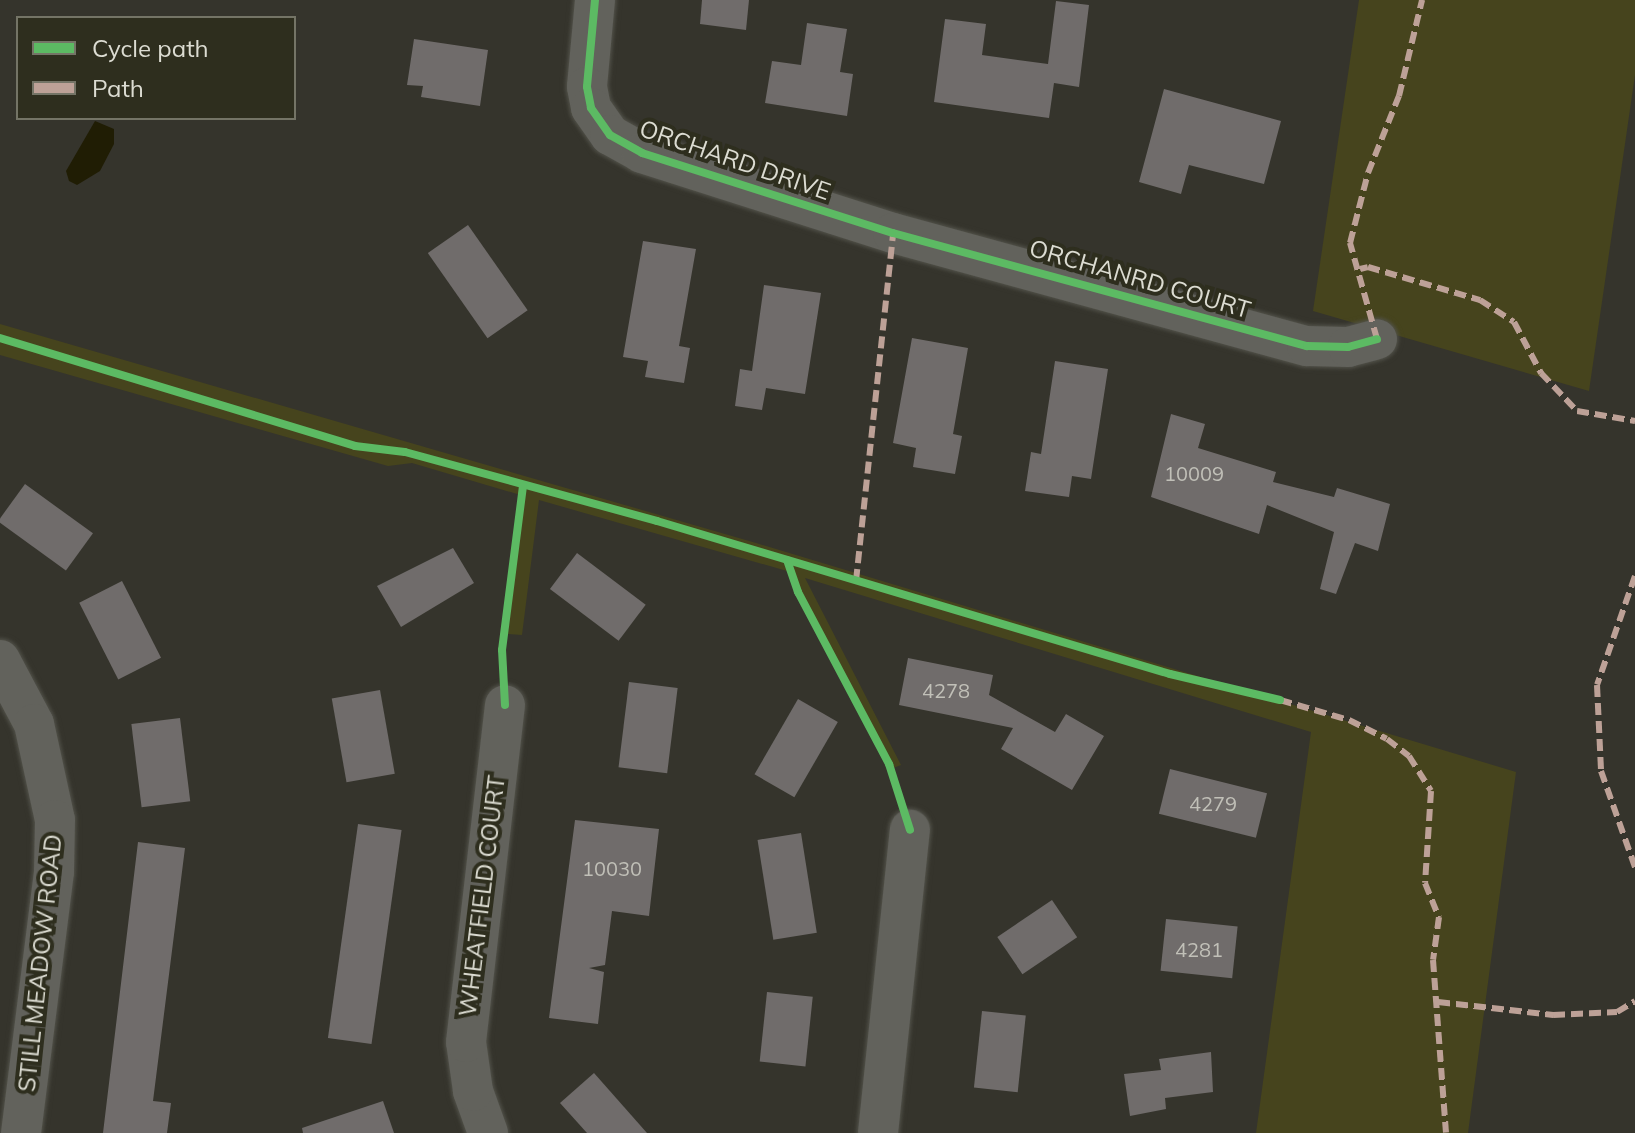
<!DOCTYPE html>
<html>
<head>
<meta charset="utf-8">
<style>
	body { margin:0 }
	#map { position:relative; width:1635px; height:1133px; overflow:hidden; background:#35342c; font-family:Mulish,sans-serif }
	div>[style] { position:absolute }
	[style*='--x'] { left:calc(var(--x)*1px); top:calc(var(--y)*1px); width:calc(var(--w)*1px); rotate:calc(var(--a)*1deg) }
	.green>* { inset:0; background:#46441d }
	.water>* { inset:0; background:#201d04 }
	.building>* { inset:0; background:#706c6b; transform-origin:0 0 }
	.roads { filter:drop-shadow(0 0 2px #52524a) drop-shadow(0 0 2px #52524a) }
	.minor>* { height:40px; margin:-20px; padding:0 20px; transform-origin:20px; border-radius:20px; background:#62625c }
	.quiet>* { height:6px; margin-top:-3px; transform-origin:0; background:repeating-linear-gradient(90deg,#bda197 0 12px,transparent 0 18px) }
	.cycleway>* { height:8px; margin:-4px; padding:0 4px; transform-origin:4px; border-radius:4px; background:#5cba63 }
	span { translate:-50% -50%; white-space:nowrap; text-align:center; line-height:1.15; -webkit-text-stroke:8px #2e2e1e; paint-order:stroke }
	.number-label { font-size:20px; color:#c1c0b8 }
	.number-label span { -webkit-text-stroke-width:0 }
	.street-label { font-size:24px; color:#dcdcd2 }
	.legend { position:absolute; left:16px; top:16px; width:280px; height:104px; box-sizing:border-box; background:#2e2e1e; border:2px solid #747466; margin:0; padding:10px 14px; list-style:none; font-size:24px; color:#dcdcd2 }
	.legend li { display:flex; align-items:center; gap:16px; height:40px }
	.legend b { width:40px; border:2px solid #747466 }
</style>
</head>
<body>
<div id="map">
	<div class="green">
		<i style="clip-path:polygon(1359px 0,1635px 0,1635px 75px,1589px 391px,1313px 311px)"></i>
		<i style="clip-path:polygon(0 324px,756px 543px,1516px 772px,1468px 1133px,1256px 1133px,1311px 732px,805px 578px,901px 765px,888px 770px,787px 571px,539px 500px,522px 635px,508px 634px,524px 496px,412px 463px,388px 466px,0 355px)"></i>
	</div>
	<div class="water">
		<i style="clip-path:polygon(95px 121px,114px 129px,114px 144px,100px 171px,77px 185px,69px 181px,66px 171px)"></i>
	</div>
	<div class="building">
		<i style="clip-path:polygon(702px 0,749px 0,746px 30px,700px 24px)"></i>
		<i style="clip-path:polygon(1056px 1px,1089px 5px,1079px 87px,1054px 83px,1049px 118px,934px 102px,945px 19px,986px 24px,982px 55px,1048px 64px)"></i>
		<i style="clip-path:polygon(807px 23px,847px 29px,840px 72px,853px 74px,847px 116px,765px 103px,772px 61px,801px 65px)"></i>
		<i style="clip-path:polygon(414px 39px,488px 50px,480px 106px,421px 97px,423px 86px,407px 85px)"></i>
		<i style="clip-path:polygon(1164px 89px,1281px 121px,1264px 184px,1189px 165px,1181px 194px,1139px 182px)"></i>
		<i style="left:468px;top:225px;width:104px;height:49px;rotate:55deg"></i>
		<i style="clip-path:polygon(643px 241px,696px 249px,679px 346px,690px 348px,684px 383px,645px 377px,648px 361px,623px 357px)"></i>
		<i style="clip-path:polygon(764px 285px,821px 293px,805px 394px,766px 388px,762px 410px,735px 406px,740px 369px,752px 371px)"></i>
		<i style="clip-path:polygon(912px 338px,968px 348px,953px 434px,962px 436px,955px 474px,913px 467px,916px 448px,893px 443px)"></i>
		<i style="clip-path:polygon(1055px 361px,1108px 369px,1091px 479px,1072px 476px,1069px 497px,1025px 491px,1031px 452px,1041px 454px)"></i>
		<i style="clip-path:polygon(1171px 414px,1205px 424px,1198px 448px,1276px 472px,1273px 482px,1334px 497px,1337px 488px,1390px 504px,1378px 551px,1355px 543px,1336px 594px,1320px 589px,1334px 532px,1267px 505px,1259px 534px,1151px 497px)"></i>
		<i style="left:25px;top:484px;width:84px;height:46px;rotate:36deg"></i>
		<i style="clip-path:polygon(453px 548px,474px 583px,401px 627px,377px 586px)"></i>
		<i style="left:577px;top:553px;width:86px;height:45px;rotate:37deg"></i>
		<i style="left:122px;top:581px;width:86px;height:48px;rotate:63deg"></i>
		<i style="clip-path:polygon(908px 658px,993px 675px,989px 695px,1055px 732px,1066px 714px,1104px 736px,1072px 790px,1001px 749px,1013px 728px,899px 705px)"></i>
		<i style="left:629px;top:682px;width:49px;height:86px;rotate:7deg"></i>
		<i style="left:380px;top:690px;width:85px;height:49px;rotate:80deg"></i>
		<i style="left:798px;top:699px;width:46px;height:87px;rotate:30deg"></i>
		<i style="left:180px;top:718px;width:84px;height:49px;rotate:83deg"></i>
		<i style="left:1170px;top:769px;width:100px;height:46px;rotate:14deg"></i>
		<i style="clip-path:polygon(575px 820px,659px 829px,649px 916px,612px 911px,605px 965px,589px 968px,604px 972px,598px 1024px,549px 1018px)"></i>
		<i style="left:358px;top:824px;width:44px;height:216px;rotate:8deg"></i>
		<i style="left:801px;top:833px;width:101px;height:44px;rotate:81deg"></i>
		<i style="clip-path:polygon(138px 842px,185px 848px,153px 1101px,171px 1103px,167px 1133px,103px 1133px)"></i>
		<i style="left:1052px;top:900px;width:45px;height:66px;rotate:56deg"></i>
		<i style="left:1166px;top:919px;width:72px;height:52px;rotate:6deg"></i>
		<i style="left:767px;top:992px;width:46px;height:70px;rotate:6deg"></i>
		<i style="left:982px;top:1011px;width:44px;height:77px;rotate:6deg"></i>
		<i style="clip-path:polygon(1211px 1052px,1213px 1092px,1165px 1098px,1166px 1109px,1130px 1116px,1124px 1074px,1161px 1070px,1159px 1059px)"></i>
		<i style="clip-path:polygon(594px 1073px,647px 1133px,587px 1133px,560px 1103px)"></i>
		<i style="clip-path:polygon(383px 1101px,394px 1133px,303px 1133px,302px 1128px)"></i>
	</div>
	<div class="roads">
		<div class="minor">
			<i style="--x:595;--y:0;--w:87;--a:95.3"></i>
			<i style="--x:587;--y:87;--w:21;--a:79"></i>
			<i style="--x:591;--y:108;--w:33;--a:55"></i>
			<i style="--x:610;--y:135;--w:37;--a:29"></i>
			<i style="--x:642;--y:153;--w:263;--a:17.7"></i>
			<i style="--x:893;--y:233;--w:429;--a:15.3"></i>
			<i style="--x:1307;--y:346;--w:41;--a:1.4"></i>
			<i style="--x:1348;--y:347;--w:30;--a:-15"></i>
			<i style="--x:0;--y:660;--w:72;--a:62"></i>
			<i style="--x:34;--y:724;--w:98;--a:77.7"></i>
			<i style="--x:55;--y:820;--w:52;--a:91.1"></i>
			<i style="--x:54;--y:872;--w:263;--a:97.2"></i>
			<i style="--x:488;--y:1133;--w:45;--a:-109.7"></i>
			<i style="--x:473;--y:1091;--w:49;--a:-98.1"></i>
			<i style="--x:466;--y:1042;--w:339;--a:-83.4"></i>
			<i style="--x:878;--y:1133;--w:305;--a:-84"></i>
		</div>
	</div>
	<div class="quiet">
		<i style="--x:1360;--y:269;--w:8;--a:-14"></i>
		<i style="--x:1368;--y:267;--w:117;--a:16.4"></i>
		<i style="--x:1480;--y:300;--w:40;--a:32.9"></i>
		<i style="--x:1514;--y:322;--w:58;--a:62.1"></i>
		<i style="--x:1541;--y:373;--w:52;--a:46.5"></i>
		<i style="--x:1577;--y:411;--w:59;--a:9.8"></i>
		<i style="--x:1377;--y:339;--w:100;--a:-105.7"></i>
		<i style="--x:1350;--y:243;--w:72;--a:-75.6"></i>
		<i style="--x:1368;--y:173;--w:83;--a:-68.1"></i>
		<i style="--x:1399;--y:96;--w:99;--a:-76.5"></i>
		<i style="--x:1635;--y:576;--w:115;--a:109.2"></i>
		<i style="--x:1597;--y:685;--w:86;--a:87.3"></i>
		<i style="--x:1601;--y:771;--w:102;--a:70.5"></i>
		<i style="--x:856;--y:581;--w:350;--a:-83.9"></i>
		<i style="--x:1280;--y:700;--w:72;--a:16.2"></i>
		<i style="--x:1349;--y:720;--w:42;--a:26.6"></i>
		<i style="--x:1387;--y:739;--w:28;--a:38"></i>
		<i style="--x:1409;--y:756;--w:41;--a:57.8"></i>
		<i style="--x:1431;--y:791;--w:92;--a:93.7"></i>
		<i style="--x:1425;--y:883;--w:37;--a:68"></i>
		<i style="--x:1439;--y:917;--w:43;--a:97.9"></i>
		<i style="--x:1433;--y:960;--w:173;--a:85.7"></i>
		<i style="--x:1438;--y:1002;--w:116;--a:6.4"></i>
		<i style="--x:1553;--y:1015;--w:64;--a:-2.7"></i>
		<i style="--x:1617;--y:1012;--w:21;--a:-31"></i>
	</div>
	<div class="cycleway">
		<i style="--x:595;--y:0;--w:87;--a:95.3"></i>
		<i style="--x:587;--y:87;--w:21;--a:79"></i>
		<i style="--x:591;--y:108;--w:33;--a:55"></i>
		<i style="--x:610;--y:135;--w:37;--a:29"></i>
		<i style="--x:642;--y:153;--w:263;--a:17.7"></i>
		<i style="--x:893;--y:233;--w:429;--a:15.3"></i>
		<i style="--x:1307;--y:346;--w:41;--a:1.4"></i>
		<i style="--x:1348;--y:347;--w:30;--a:-15"></i>
		<i style="--x:0;--y:338;--w:371;--a:16.9"></i>
		<i style="--x:355;--y:446;--w:50;--a:6.8"></i>
		<i style="--x:405;--y:452;--w:261;--a:15.3"></i>
		<i style="--x:657;--y:521;--w:535;--a:16.61"></i>
		<i style="--x:1170;--y:674;--w:113;--a:13.3"></i>
		<i style="--x:787;--y:560;--w:34;--a:71"></i>
		<i style="--x:798;--y:592;--w:195;--a:62.1"></i>
		<i style="--x:889;--y:764;--w:69;--a:72.3"></i>
		<i style="--x:505;--y:705;--w:55;--a:-93.1"></i>
		<i style="--x:502;--y:650;--w:165;--a:-82.7"></i>
	</div>
	<div class="number-label">
		<span style="left:1194px;top:473px">10009</span>
		<span style="left:946px;top:690px">4278</span>
		<span style="left:1213px;top:803px">4279</span>
		<span style="left:612px;top:868px">10030</span>
		<span style="left:1199px;top:949px">4281</span>
	</div>
	<div class="street-label">
		<span style="left:735px;top:160px;rotate:19deg">ORCHARD DRIVE</span>
		<span style="left:1140px;top:279px;rotate:16deg">ORCHANRD COURT</span>
		<span style="left:482px;top:896px;rotate:-83deg">WHEATFIELD COURT</span>
		<span style="left:40px;top:963px;rotate:-84deg">STILL MEADOW ROAD</span>
	</div>
	<ul class="legend">
	<li><b style="height:10px;background:#5cba63"></b>Cycle path</li>
	<li><b style="height:10px;background:#bda197"></b>Path</li>
	</ul>
</div>
</body>
</html>
